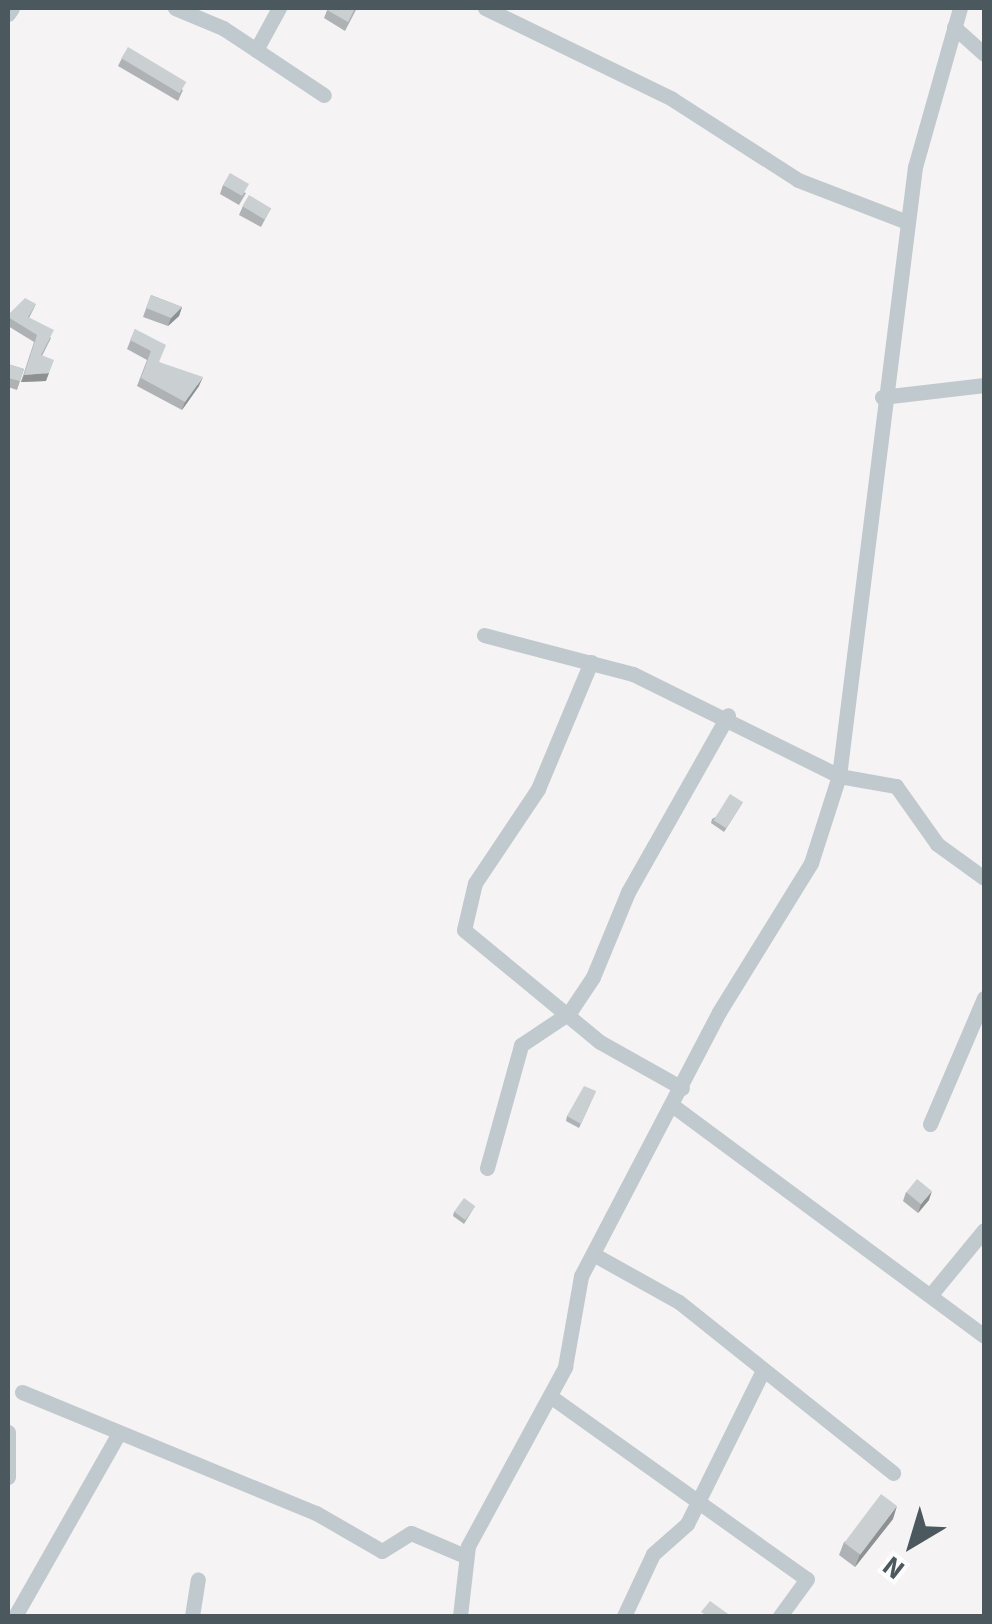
<!DOCTYPE html>
<html>
<head>
<meta charset="utf-8">
<style>
	body { margin:0 }
	#map { position:relative; width:992px; height:1624px; overflow:hidden; background:#f5f3f3; font-family:"Source Sans 3",sans-serif }
	div>[style] { position:absolute }
	[style*='--x'] { left:calc(var(--x)*1px); top:calc(var(--y)*1px); width:calc(var(--w)*1px); rotate:calc(var(--a)*1deg) }
	.street>* { height:15px; margin:-7.5px; padding:0 7.5px; transform-origin:7.5px; border-radius:7.5px; background:#bfc9ce }
	.wall>* { inset:0; background:#aeb2b4 }
	.shaded-wall>* { inset:0; background:#8d9192 }
	.building>* { inset:0; background:#cacfd1; transform-origin:0 0 }
	span { translate:-50% -50%; white-space:nowrap; text-align:center; line-height:1.15; -webkit-text-stroke:10px #fff; paint-order:stroke }
	.frame { position:absolute; inset:0; border:10px solid #4b595f; pointer-events:none }
	.north { position:absolute; left:862px; top:1494px; width:100px; height:100px; -webkit-text-stroke:8px #fff; paint-order:stroke; rotate:218deg; font-size:28px; font-weight:700; line-height:40px; text-align:center; color:#4b595f }
	.north::after { content:''; display:block; margin:auto; width:35px; height:45px; background:#4b595f; clip-path:polygon(50% 0,100% 100%,50% 72%,0 100%) }
</style>
</head>
<body>
<div id="map">
	<div class="street">
		<i style="--x:175;--y:8;--w:52;--a:22.6"></i>
		<i style="--x:223;--y:28;--w:121;--a:33.6"></i>
		<i style="--x:485;--y:8;--w:208;--a:25.9"></i>
		<i style="--x:672;--y:99;--w:150;--a:32.7"></i>
		<i style="--x:798;--y:180;--w:117;--a:21.1"></i>
		<i style="--x:8;--y:14;--w:7;--a:-56"></i>
		<i style="--x:954;--y:27;--w:40;--a:42"></i>
		<i style="--x:256;--y:50;--w:48;--a:-61.3"></i>
		<i style="--x:882;--y:397;--w:103;--a:-6.7"></i>
		<i style="--x:484;--y:635;--w:154;--a:14.7"></i>
		<i style="--x:633;--y:674;--w:230;--a:26.3"></i>
		<i style="--x:839;--y:776;--w:58;--a:10"></i>
		<i style="--x:896;--y:786;--w:71;--a:54.7"></i>
		<i style="--x:937;--y:844;--w:58;--a:35.9"></i>
		<i style="--x:591;--y:662;--w:138;--a:112.7"></i>
		<i style="--x:538;--y:789;--w:113;--a:123.8"></i>
		<i style="--x:475;--y:883;--w:48;--a:103.2"></i>
		<i style="--x:464;--y:930;--w:176;--a:39.5"></i>
		<i style="--x:600;--y:1042;--w:94;--a:29.3"></i>
		<i style="--x:676;--y:1108;--w:383;--a:36.5"></i>
		<i style="--x:930;--y:1124;--w:137;--a:-66.8"></i>
		<i style="--x:487;--y:1168;--w:128;--a:-74.5"></i>
		<i style="--x:521;--y:1045;--w:58;--a:-33.7"></i>
		<i style="--x:569;--y:1013;--w:43;--a:-56.3"></i>
		<i style="--x:593;--y:977;--w:92;--a:-67.6"></i>
		<i style="--x:628;--y:892;--w:203;--a:-60.5"></i>
		<i style="--x:593;--y:1254;--w:98;--a:29.2"></i>
		<i style="--x:679;--y:1302;--w:274;--a:38.6"></i>
		<i style="--x:933;--y:1292;--w:80;--a:-50.6"></i>
		<i style="--x:22;--y:1392;--w:318;--a:22.4"></i>
		<i style="--x:316;--y:1513;--w:76;--a:29.9"></i>
		<i style="--x:382;--y:1551;--w:34;--a:-32"></i>
		<i style="--x:411;--y:1533;--w:59;--a:23.1"></i>
		<i style="--x:550;--y:1396;--w:315;--a:35.5"></i>
		<i style="--x:807;--y:1579;--w:46;--a:126.1"></i>
		<i style="--x:8;--y:1432;--w:45;--a:90"></i>
		<i style="--x:15;--y:1616;--w:208;--a:-60.4"></i>
		<i style="--x:192;--y:1616;--w:37;--a:-81"></i>
		<i style="--x:460;--y:1616;--w:70;--a:-83.5"></i>
		<i style="--x:468;--y:1546;--w:204;--a:-61.5"></i>
		<i style="--x:565;--y:1367;--w:92;--a:-80"></i>
		<i style="--x:581;--y:1276;--w:298;--a:-62.4"></i>
		<i style="--x:719;--y:1012;--w:175;--a:-58.3"></i>
		<i style="--x:811;--y:863;--w:91;--a:-72.2"></i>
		<i style="--x:839;--y:776;--w:614;--a:-82.89"></i>
		<i style="--x:915;--y:167;--w:165;--a:-74.2"></i>
		<i style="--x:624;--y:1616;--w:68;--a:-64.9"></i>
		<i style="--x:653;--y:1554;--w:45;--a:-41.4"></i>
		<i style="--x:687;--y:1524;--w:172;--a:-63.7"></i>
	</div>
	<div class="wall">
		<i style="clip-path:polygon(328px 8px,357px 8px,345px 31px,324px 18px)"></i>
		<i style="clip-path:polygon(122px 58px,183px 90px,178px 101px,118px 66px)"></i>
		<i style="clip-path:polygon(223px 185px,246px 193px,239px 205px,220px 194px)"></i>
		<i style="clip-path:polygon(243px 206px,271px 208px,261px 227px,239px 215px)"></i>
		<i style="clip-path:polygon(151px 295px,182px 307px,179px 316px,168px 326px,143px 317px)"></i>
		<i style="clip-path:polygon(36px 304px,29px 318px,51px 338px,42px 356px,46px 381px,21px 382px,34px 342px,8px 326px,8px 315px)"></i>
		<i style="clip-path:polygon(135px 329px,159px 362px,199px 386px,182px 410px,137px 386px,147px 360px,127px 349px)"></i>
		<i style="clip-path:polygon(8px 364px,24px 369px,17px 390px,8px 387px)"></i>
		<i style="clip-path:polygon(743px 802px,724px 832px,711px 823px,712px 819px)"></i>
		<i style="clip-path:polygon(596px 1091px,579px 1128px,566px 1121px,567px 1116px)"></i>
		<i style="clip-path:polygon(906px 1192px,929px 1200px,918px 1213px,903px 1201px)"></i>
		<i style="clip-path:polygon(475px 1206px,464px 1224px,453px 1216px,454px 1212px)"></i>
		<i style="clip-path:polygon(893px 1519px,855px 1567px,839px 1555px,844px 1542px)"></i>
	</div>
	<div class="shaded-wall">
		<i style="clip-path:polygon(182px 307px,179px 316px,168px 326px,171px 318px)"></i>
		<i style="clip-path:polygon(49px 373px,46px 381px,21px 382px,24px 375px)"></i>
		<i style="clip-path:polygon(203px 377px,199px 386px,182px 410px,185px 402px)"></i>
		<i style="clip-path:polygon(932px 1191px,929px 1200px,918px 1213px,921px 1204px)"></i>
		<i style="clip-path:polygon(897px 1506px,893px 1519px,855px 1567px,860px 1554px)"></i>
	</div>
	<div class="building">
		<i style="clip-path:polygon(328px 8px,355px 8px,348px 22px,327px 10px)"></i>
		<i style="left:128px;top:47px;width:68px;height:13px;rotate:31deg"></i>
		<i style="left:230px;top:173px;width:22px;height:14px;rotate:30deg"></i>
		<i style="left:249px;top:195px;width:26px;height:13px;rotate:31deg"></i>
		<i style="clip-path:polygon(151px 295px,182px 307px,171px 318px,146px 308px)"></i>
		<i style="clip-path:polygon(25px 298px,36px 304px,28px 317px,54px 330px,41px 355px,54px 360px,49px 373px,24px 375px,37px 335px,8px 317px,8px 315px)"></i>
		<i style="clip-path:polygon(135px 329px,166px 345px,159px 362px,203px 377px,185px 402px,141px 378px,151px 351px,130px 340px)"></i>
		<i style="clip-path:polygon(8px 364px,24px 369px,20px 381px,8px 378px)"></i>
		<i style="left:730px;top:794px;width:15px;height:31px;rotate:32deg"></i>
		<i style="clip-path:polygon(584px 1086px,596px 1091px,581px 1124px,567px 1116px)"></i>
		<i style="left:917px;top:1179px;width:19px;height:17px;rotate:39deg"></i>
		<i style="left:464px;top:1198px;width:14px;height:17px;rotate:36deg"></i>
		<i style="left:881px;top:1494px;width:20px;height:61px;rotate:37deg"></i>
		<i style="clip-path:polygon(710px 1601px,731px 1616px,707px 1616px,701px 1612px)"></i>
	</div>
	<div class="frame"></div>
	<div class="north">N</div>
</div>
</body>
</html>
